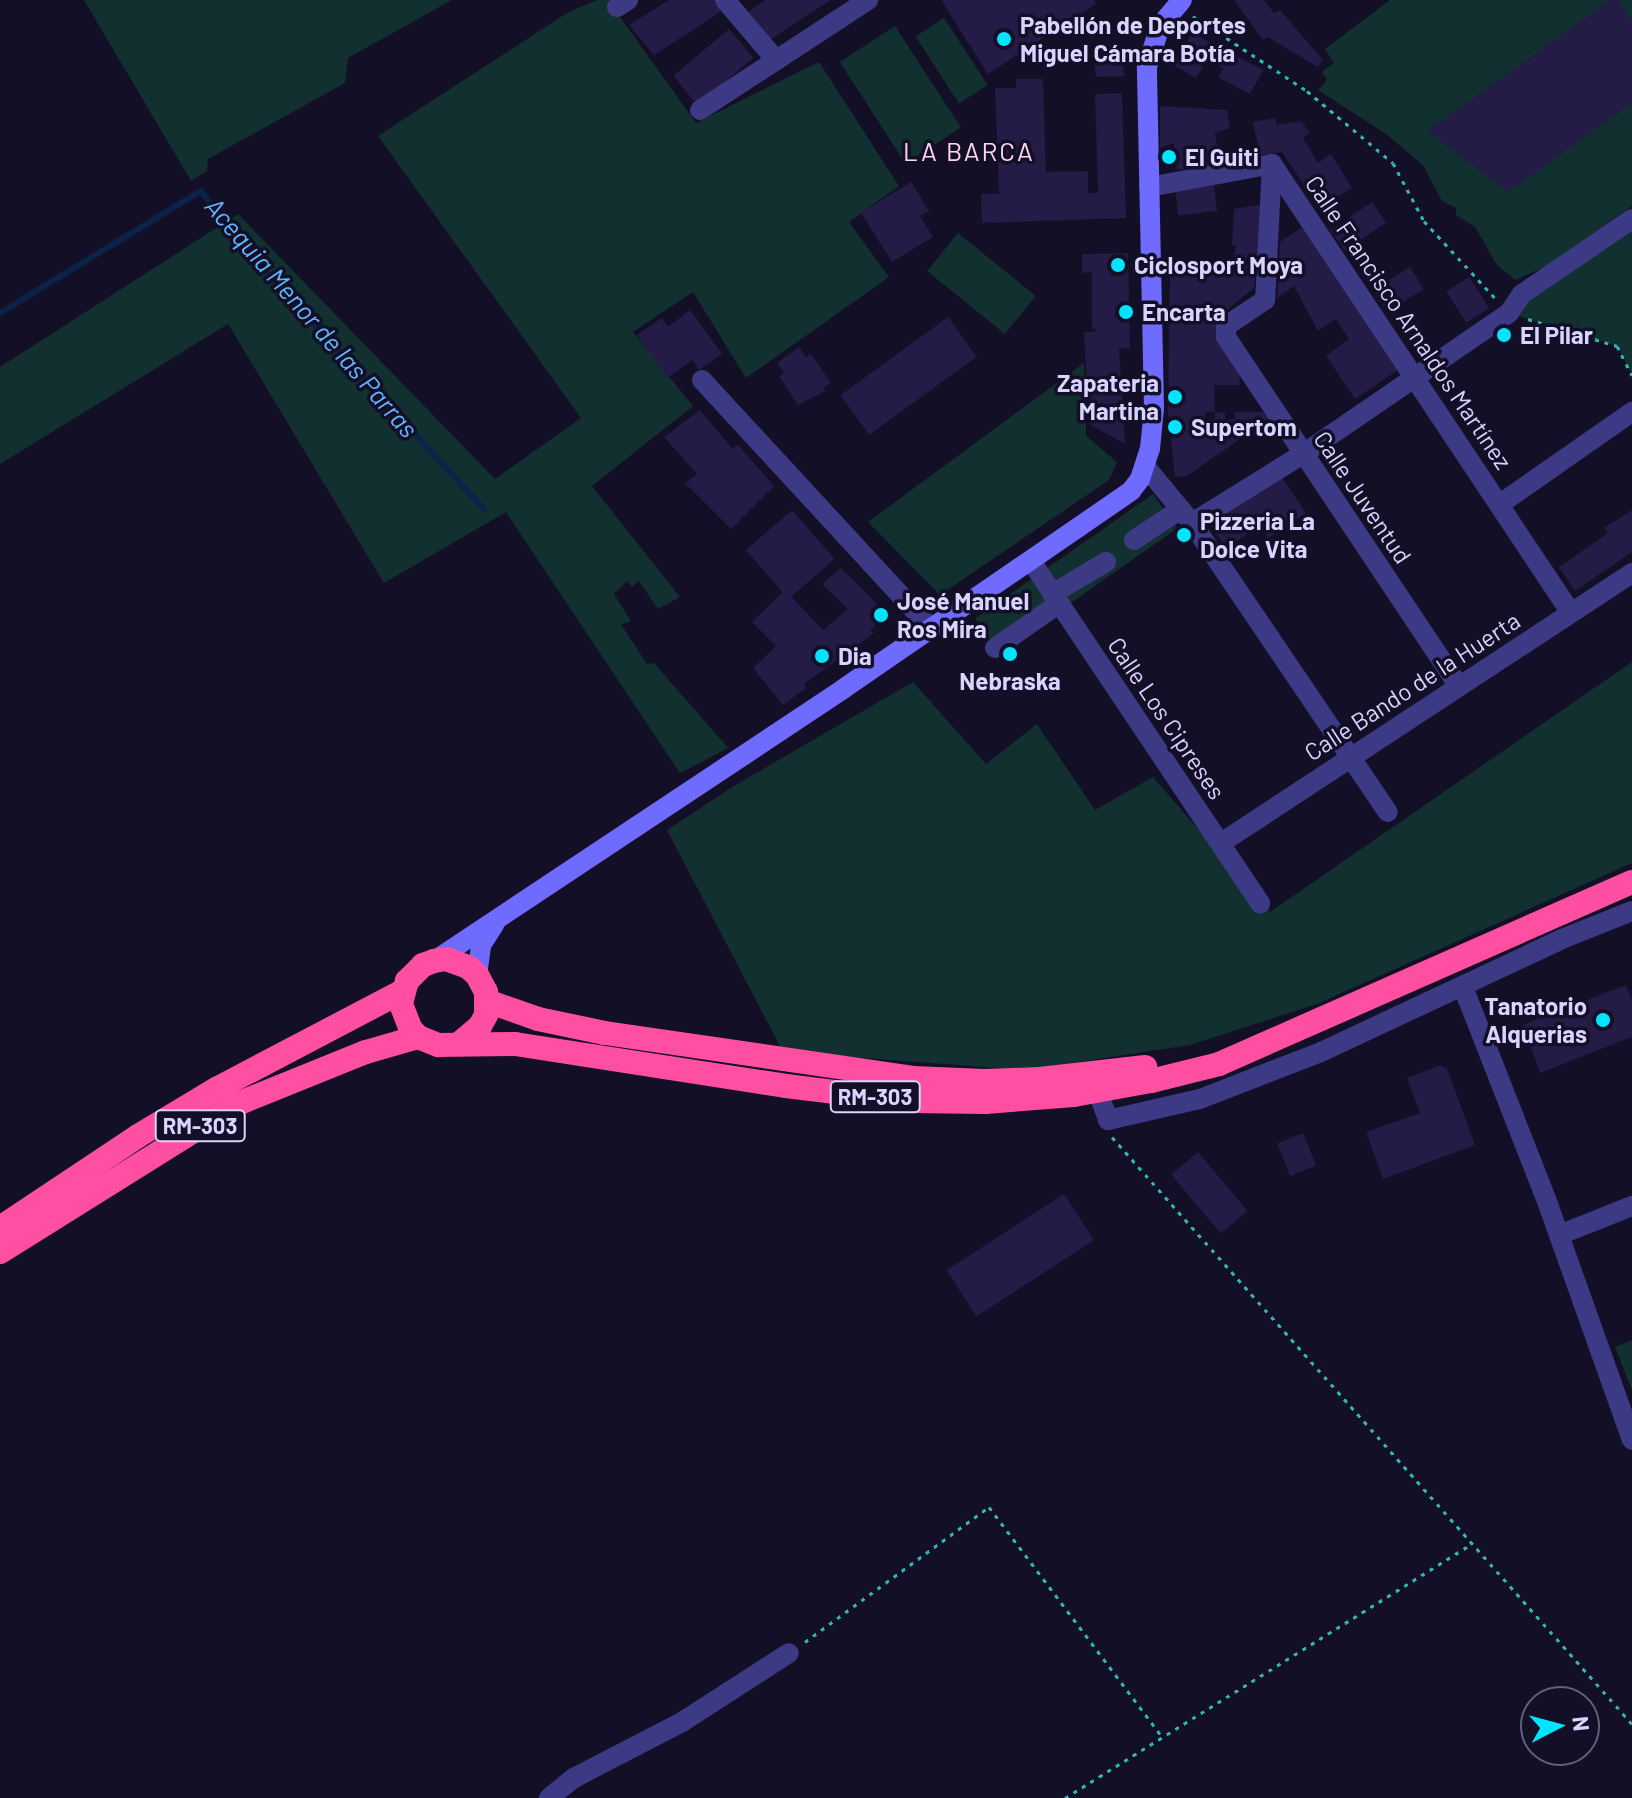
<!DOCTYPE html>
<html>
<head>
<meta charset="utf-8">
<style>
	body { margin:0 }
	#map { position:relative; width:1632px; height:1798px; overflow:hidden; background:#130f26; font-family:Barlow,sans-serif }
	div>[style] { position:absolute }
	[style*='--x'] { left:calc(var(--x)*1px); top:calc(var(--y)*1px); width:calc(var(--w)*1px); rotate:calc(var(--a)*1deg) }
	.green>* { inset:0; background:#12302f; transform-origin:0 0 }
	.stream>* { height:6px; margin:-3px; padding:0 3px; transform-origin:3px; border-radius:3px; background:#0c2248 }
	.building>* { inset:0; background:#241b47; transform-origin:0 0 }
	.path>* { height:3px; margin-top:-1.5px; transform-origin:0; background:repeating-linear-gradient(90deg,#2fb8b0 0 4px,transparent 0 10px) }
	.street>* { height:20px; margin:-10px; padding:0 10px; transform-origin:10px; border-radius:10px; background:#3d3a85 }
	.secondary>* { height:20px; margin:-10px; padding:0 10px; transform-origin:10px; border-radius:10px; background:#6f6bff }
	.highway>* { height:24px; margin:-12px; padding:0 12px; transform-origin:12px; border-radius:12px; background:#ff4fa3 }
	.dots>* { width:22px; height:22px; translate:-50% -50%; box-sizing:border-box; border:4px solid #130f26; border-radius:50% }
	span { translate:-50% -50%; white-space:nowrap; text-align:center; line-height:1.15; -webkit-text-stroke:7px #130f26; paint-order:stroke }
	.shield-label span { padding:2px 6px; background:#130f26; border:2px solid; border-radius:6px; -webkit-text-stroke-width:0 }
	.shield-label { font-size:22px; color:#d9d4ff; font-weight:700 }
	.poi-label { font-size:24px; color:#d9d4ff; font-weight:700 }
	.left { translate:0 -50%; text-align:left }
	.right { translate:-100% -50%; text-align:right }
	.street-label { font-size:24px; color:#d9d4ff }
	.neighbourhood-label { font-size:26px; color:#ffd6f0; letter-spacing:2px }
	.water-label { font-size:26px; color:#62b6ff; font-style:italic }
	.north { position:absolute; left:1520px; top:1686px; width:80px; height:80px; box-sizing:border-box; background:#130f26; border:2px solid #625e7d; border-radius:50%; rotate:84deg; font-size:22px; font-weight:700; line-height:32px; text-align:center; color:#d9d4ff }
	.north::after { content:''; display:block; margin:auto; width:28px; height:36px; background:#00e5ff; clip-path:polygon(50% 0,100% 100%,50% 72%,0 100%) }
</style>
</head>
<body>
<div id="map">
	<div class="green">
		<i style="clip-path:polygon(84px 0,452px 0,348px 58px,345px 83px,208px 159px,207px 171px,191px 181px)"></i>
		<i style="clip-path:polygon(597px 0,608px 0,696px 123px,819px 62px,899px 186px,849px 222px,889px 277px,746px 378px,693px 292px,633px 332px,693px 406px,592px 486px,680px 597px,658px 609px,639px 581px,632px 587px,627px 581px,614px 594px,631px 621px,621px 624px,647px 664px,654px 663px,728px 748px,680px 773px,506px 512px,384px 583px,228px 324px,0 464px,0 367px,238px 214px,495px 479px,581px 418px,378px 136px,567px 13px)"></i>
		<i style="clip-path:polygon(1390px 0,1632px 0,1632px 206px,1547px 266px,1515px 280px,1497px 265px,1475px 227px,1456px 215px,1456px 208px,1442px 201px,1423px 165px,1386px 134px,1318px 90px,1327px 80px,1322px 72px,1334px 63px,1325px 49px)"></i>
		<i style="left:944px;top:18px;width:80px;height:34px;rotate:57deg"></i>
		<i style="left:895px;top:26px;width:121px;height:66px;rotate:57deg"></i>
		<i style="clip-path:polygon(1632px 219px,1632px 375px,1617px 346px,1509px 313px)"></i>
		<i style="left:958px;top:233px;width:100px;height:49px;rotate:39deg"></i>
		<i style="clip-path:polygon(1084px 363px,1086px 436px,1117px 462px,1109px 480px,940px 595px,868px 522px)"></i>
		<i style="left:1153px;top:494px;width:42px;height:217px;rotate:55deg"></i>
		<i style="clip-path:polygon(1632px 662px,1632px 863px,1317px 1004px,1190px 1045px,1025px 1070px,783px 1052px,667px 830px,732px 787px,913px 682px,986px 764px,1037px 724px,1095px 810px,1153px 777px,1270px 912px)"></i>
		<i style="clip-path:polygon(1632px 1340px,1632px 1390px,1615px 1347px)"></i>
	</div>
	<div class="stream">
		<i style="--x:0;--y:313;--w:235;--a:-31.3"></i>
		<i style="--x:201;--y:191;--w:86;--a:52.1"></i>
		<i style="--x:254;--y:259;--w:341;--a:47.4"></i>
	</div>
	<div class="building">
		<i style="clip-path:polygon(669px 0,717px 0,725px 9px,654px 55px,629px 25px)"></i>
		<i style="clip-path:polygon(765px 0,831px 0,771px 39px,748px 12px)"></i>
		<i style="clip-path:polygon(941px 0,1094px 0,1096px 4px,988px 74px)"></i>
		<i style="clip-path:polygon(1234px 0,1264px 0,1274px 13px,1280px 10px,1323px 60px,1318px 67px,1268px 37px,1263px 40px)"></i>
		<i style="clip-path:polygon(1610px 0,1617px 0,1632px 22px,1632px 103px,1508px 192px,1428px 131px)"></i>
		<i style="left:729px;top:29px;width:38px;height:73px;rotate:50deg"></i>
		<i style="clip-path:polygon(1192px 33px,1263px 70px,1250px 94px,1218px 77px,1223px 69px,1207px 59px,1196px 78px,1173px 65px)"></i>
		<i style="clip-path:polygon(1122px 51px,1124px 76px,1096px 77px,1094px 57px)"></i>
		<i style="clip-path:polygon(1016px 79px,1043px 79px,1046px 172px,1088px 171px,1088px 193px,1098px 193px,1095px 94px,1122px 93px,1126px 218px,982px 223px,981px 194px,999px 194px,995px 88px,1016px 88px)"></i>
		<i style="clip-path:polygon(1160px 106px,1227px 110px,1230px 128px,1215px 133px,1220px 163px,1177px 170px,1174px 143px,1160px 148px)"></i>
		<i style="clip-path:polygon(1275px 118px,1277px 125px,1301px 121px,1310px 133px,1303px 138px,1318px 163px,1331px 154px,1352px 188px,1319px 208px,1282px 152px,1260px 155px,1253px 122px)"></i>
		<i style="clip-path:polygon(911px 182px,929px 211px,920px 216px,933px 237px,892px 262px,861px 213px)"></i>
		<i style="left:1214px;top:185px;width:26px;height:39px;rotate:83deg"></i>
		<i style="left:1372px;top:202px;width:25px;height:50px;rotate:56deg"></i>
		<i style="clip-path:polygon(1263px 204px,1254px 288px,1220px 315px,1219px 341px,1239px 366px,1240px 385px,1214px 385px,1215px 412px,1205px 412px,1205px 420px,1215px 419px,1215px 412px,1225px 413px,1225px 420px,1235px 419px,1235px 412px,1269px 412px,1270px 418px,1187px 476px,1175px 477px,1168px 411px,1170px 270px,1232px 268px,1236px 245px,1232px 245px,1234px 209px)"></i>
		<i style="clip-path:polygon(1306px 225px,1401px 368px,1355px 399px,1326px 356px,1349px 339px,1336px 319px,1318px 331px,1294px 286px,1277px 298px,1280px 242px)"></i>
		<i style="clip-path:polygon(1128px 253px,1130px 348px,1119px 348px,1125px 444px,1089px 424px,1084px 332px,1098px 332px,1092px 327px,1092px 272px,1082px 273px,1082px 254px)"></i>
		<i style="left:1410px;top:267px;width:26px;height:43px;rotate:58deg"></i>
		<i style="left:1469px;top:277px;width:37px;height:27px;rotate:57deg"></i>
		<i style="clip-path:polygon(690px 310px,722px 354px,699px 370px,692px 360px,667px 378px,637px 335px,662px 318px,668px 327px)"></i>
		<i style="left:948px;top:317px;width:49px;height:133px;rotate:54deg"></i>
		<i style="clip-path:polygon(799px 347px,806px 357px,811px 354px,831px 383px,823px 388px,826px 391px,798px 405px,779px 376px,784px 373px,777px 363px)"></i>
		<i style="clip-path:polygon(700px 410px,732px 448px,738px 445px,774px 486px,731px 529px,685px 483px,697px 474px,664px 437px)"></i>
		<i style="clip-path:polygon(1281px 476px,1306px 513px,1268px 538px,1260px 526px,1226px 548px,1209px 523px)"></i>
		<i style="left:792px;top:510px;width:65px;height:61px;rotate:49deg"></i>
		<i style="clip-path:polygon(1632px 510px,1632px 552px,1575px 591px,1559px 567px,1608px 533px,1604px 528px)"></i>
		<i style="clip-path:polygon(841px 568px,887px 614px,870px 630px,874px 633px,804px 684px,806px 688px,783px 705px,753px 668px,776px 646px,752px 622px,785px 590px,823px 630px,848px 609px,822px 584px)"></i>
		<i style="clip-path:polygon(1626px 985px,1632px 1000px,1632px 1037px,1540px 1073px,1523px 1025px)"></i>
		<i style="clip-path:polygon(1441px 1065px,1447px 1069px,1475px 1145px,1383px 1179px,1366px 1132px,1420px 1113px,1407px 1078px)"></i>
		<i style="left:1303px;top:1133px;width:35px;height:28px;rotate:68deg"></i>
		<i style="left:1198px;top:1152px;width:77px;height:35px;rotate:50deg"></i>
		<i style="left:1064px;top:1194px;width:55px;height:140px;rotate:57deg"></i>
	</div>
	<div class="path">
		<i style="--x:1193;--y:16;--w:136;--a:33.3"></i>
		<i style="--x:1307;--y:91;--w:112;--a:39.9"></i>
		<i style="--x:1393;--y:163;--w:66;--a:61.9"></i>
		<i style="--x:1424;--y:221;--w:106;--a:47.3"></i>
		<i style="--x:1528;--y:319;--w:93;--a:16.9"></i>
		<i style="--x:1617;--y:346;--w:33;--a:63"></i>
		<i style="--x:1112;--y:1137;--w:784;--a:48.46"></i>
		<i style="--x:805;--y:1642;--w:228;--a:-36.3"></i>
		<i style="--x:989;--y:1507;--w:289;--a:53"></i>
		<i style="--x:1065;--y:1798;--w:480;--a:-32"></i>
	</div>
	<div class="street">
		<i style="--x:725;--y:0;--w:79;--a:49.6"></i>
		<i style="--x:617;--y:7;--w:13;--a:-32"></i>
		<i style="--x:700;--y:110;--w:201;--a:-33.2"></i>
		<i style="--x:1272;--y:164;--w:136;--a:92.9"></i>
		<i style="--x:1265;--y:300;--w:47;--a:146.3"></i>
		<i style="--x:1226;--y:326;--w:11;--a:90"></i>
		<i style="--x:1226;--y:337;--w:420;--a:56.3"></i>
		<i style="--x:1272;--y:164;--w:539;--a:56.34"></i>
		<i style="--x:1149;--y:187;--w:125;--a:-10.6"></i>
		<i style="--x:702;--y:380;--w:339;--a:47.3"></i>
		<i style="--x:1145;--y:466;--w:74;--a:50.5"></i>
		<i style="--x:1192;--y:523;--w:349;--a:55.9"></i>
		<i style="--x:1500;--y:504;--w:161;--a:-34.9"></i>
		<i style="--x:1192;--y:523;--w:131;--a:-31.9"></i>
		<i style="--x:1303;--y:454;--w:250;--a:-34.4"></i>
		<i style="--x:1509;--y:313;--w:23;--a:-56"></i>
		<i style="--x:1522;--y:294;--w:133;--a:-34.3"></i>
		<i style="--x:1134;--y:540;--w:56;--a:-33.4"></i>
		<i style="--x:1031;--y:561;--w:412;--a:56.2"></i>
		<i style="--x:1052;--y:594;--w:63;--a:-30.7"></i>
		<i style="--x:995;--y:648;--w:77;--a:-34.9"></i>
		<i style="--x:1221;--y:843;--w:492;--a:-33.3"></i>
		<i style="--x:1463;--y:987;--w:236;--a:68.6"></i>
		<i style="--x:1549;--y:1207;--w:247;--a:70.4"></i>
		<i style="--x:1098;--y:1092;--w:30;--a:70"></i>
		<i style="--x:1108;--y:1120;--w:94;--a:-12.9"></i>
		<i style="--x:1200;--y:1099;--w:130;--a:-21.2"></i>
		<i style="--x:1321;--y:1052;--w:266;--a:-25.1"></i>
		<i style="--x:1562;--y:939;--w:75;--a:-21.8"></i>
		<i style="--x:1559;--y:1235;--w:79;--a:-21.7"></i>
		<i style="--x:549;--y:1798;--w:32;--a:-39"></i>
		<i style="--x:574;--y:1778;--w:122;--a:-27.4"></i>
		<i style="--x:682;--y:1722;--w:127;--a:-32.8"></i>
	</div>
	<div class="secondary">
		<i style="--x:434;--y:961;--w:491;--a:-33.6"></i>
		<i style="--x:843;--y:689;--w:349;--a:-34.5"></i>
		<i style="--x:1131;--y:491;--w:15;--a:-53"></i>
		<i style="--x:1140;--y:479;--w:32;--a:-72"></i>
		<i style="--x:1150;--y:449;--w:41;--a:-84.4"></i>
		<i style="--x:1154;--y:408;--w:341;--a:-91.2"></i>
		<i style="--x:1147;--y:67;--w:43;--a:-72.4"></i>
		<i style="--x:1160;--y:26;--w:34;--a:-50"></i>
		<i style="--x:477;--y:975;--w:30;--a:-82"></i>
		<i style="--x:481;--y:945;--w:24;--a:-57"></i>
	</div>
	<div class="highway">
		<i style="--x:487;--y:1001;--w:54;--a:19.4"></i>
		<i style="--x:538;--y:1019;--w:68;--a:11.8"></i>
		<i style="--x:605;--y:1033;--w:311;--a:8.3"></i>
		<i style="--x:913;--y:1078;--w:71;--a:2.4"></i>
		<i style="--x:984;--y:1081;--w:56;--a:-2"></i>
		<i style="--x:1040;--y:1079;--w:106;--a:-6.5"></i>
		<i style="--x:460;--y:1043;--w:26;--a:-40"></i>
		<i style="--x:480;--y:1026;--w:13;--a:-61"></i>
		<i style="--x:486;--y:1015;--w:23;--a:-90"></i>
		<i style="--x:486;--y:992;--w:19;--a:-118"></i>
		<i style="--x:477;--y:975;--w:12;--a:-138"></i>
		<i style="--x:468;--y:967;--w:23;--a:-160"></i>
		<i style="--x:446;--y:959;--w:12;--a:171"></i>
		<i style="--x:434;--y:961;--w:12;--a:160"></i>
		<i style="--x:423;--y:965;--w:23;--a:135"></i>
		<i style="--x:407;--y:981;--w:24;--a:105"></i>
		<i style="--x:401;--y:1004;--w:26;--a:69"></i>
		<i style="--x:410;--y:1028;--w:12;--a:48"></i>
		<i style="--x:418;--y:1037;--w:22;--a:22"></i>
		<i style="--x:438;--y:1045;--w:77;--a:-0.7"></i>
		<i style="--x:515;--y:1044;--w:274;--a:8.8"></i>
		<i style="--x:786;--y:1086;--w:124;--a:7"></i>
		<i style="--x:909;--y:1101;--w:76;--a:0.8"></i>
		<i style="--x:985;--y:1102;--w:89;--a:-4.5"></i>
		<i style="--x:1074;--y:1095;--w:78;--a:-10.3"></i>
		<i style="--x:1151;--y:1081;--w:70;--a:-14"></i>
		<i style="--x:1219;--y:1064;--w:451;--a:-23.8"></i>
		<i style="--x:0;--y:1228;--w:166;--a:-33.7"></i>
		<i style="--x:138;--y:1136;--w:93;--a:-31"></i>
		<i style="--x:218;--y:1088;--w:209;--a:-27.7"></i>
		<i style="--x:0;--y:1252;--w:279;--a:-32"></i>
		<i style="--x:237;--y:1104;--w:139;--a:-22"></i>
		<i style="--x:366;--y:1052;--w:54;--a:-16.1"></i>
	</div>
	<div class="dots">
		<i style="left:1004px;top:39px;background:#00e5ff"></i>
		<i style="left:1169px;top:157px;background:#00e5ff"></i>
		<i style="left:1118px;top:265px;background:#00e5ff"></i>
		<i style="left:1126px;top:312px;background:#00e5ff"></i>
		<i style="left:1504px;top:335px;background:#00e5ff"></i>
		<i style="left:1175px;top:397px;background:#00e5ff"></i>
		<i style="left:1175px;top:427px;background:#00e5ff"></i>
		<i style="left:1184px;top:535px;background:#00e5ff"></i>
		<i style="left:881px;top:615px;background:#00e5ff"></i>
		<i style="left:1010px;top:654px;background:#00e5ff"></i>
		<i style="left:822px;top:656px;background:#00e5ff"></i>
		<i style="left:1603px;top:1020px;background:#00e5ff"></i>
	</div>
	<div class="shield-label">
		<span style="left:875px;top:1097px">RM-303</span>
		<span style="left:200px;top:1126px">RM-303</span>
	</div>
	<div class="poi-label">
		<span class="left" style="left:1020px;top:39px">Pabellón de Deportes<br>Miguel Cámara Botía</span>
		<span class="left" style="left:1185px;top:157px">El Guiti</span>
		<span class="left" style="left:1134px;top:265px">Ciclosport Moya</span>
		<span class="left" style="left:1142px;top:312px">Encarta</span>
		<span class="left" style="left:1520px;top:335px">El Pilar</span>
		<span class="right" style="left:1159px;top:397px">Zapateria<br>Martina</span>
		<span class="left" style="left:1191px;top:427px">Supertom</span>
		<span class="left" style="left:1200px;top:535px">Pizzeria La<br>Dolce Vita</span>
		<span class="left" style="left:897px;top:615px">José Manuel<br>Ros Mira</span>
		<span class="left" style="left:838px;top:656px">Dia</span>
		<span style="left:1010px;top:681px">Nebraska</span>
		<span class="right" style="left:1587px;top:1020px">Tanatorio<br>Alquerias</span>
	</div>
	<div class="street-label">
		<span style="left:1409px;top:322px;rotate:56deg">Calle Francisco Arnaldos Martínez</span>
		<span style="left:1363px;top:497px;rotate:56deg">Calle Juventud</span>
		<span style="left:1412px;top:686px;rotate:-33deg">Calle Bando de la Huerta</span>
		<span style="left:1167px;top:718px;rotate:56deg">Calle Los Cipreses</span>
	</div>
	<div class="neighbourhood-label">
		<span style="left:969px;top:151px">LA BARCA</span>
	</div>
	<div class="water-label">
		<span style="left:312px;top:317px;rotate:49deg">Acequia Menor de las Parras</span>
	</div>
	<div class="north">N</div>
</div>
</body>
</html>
